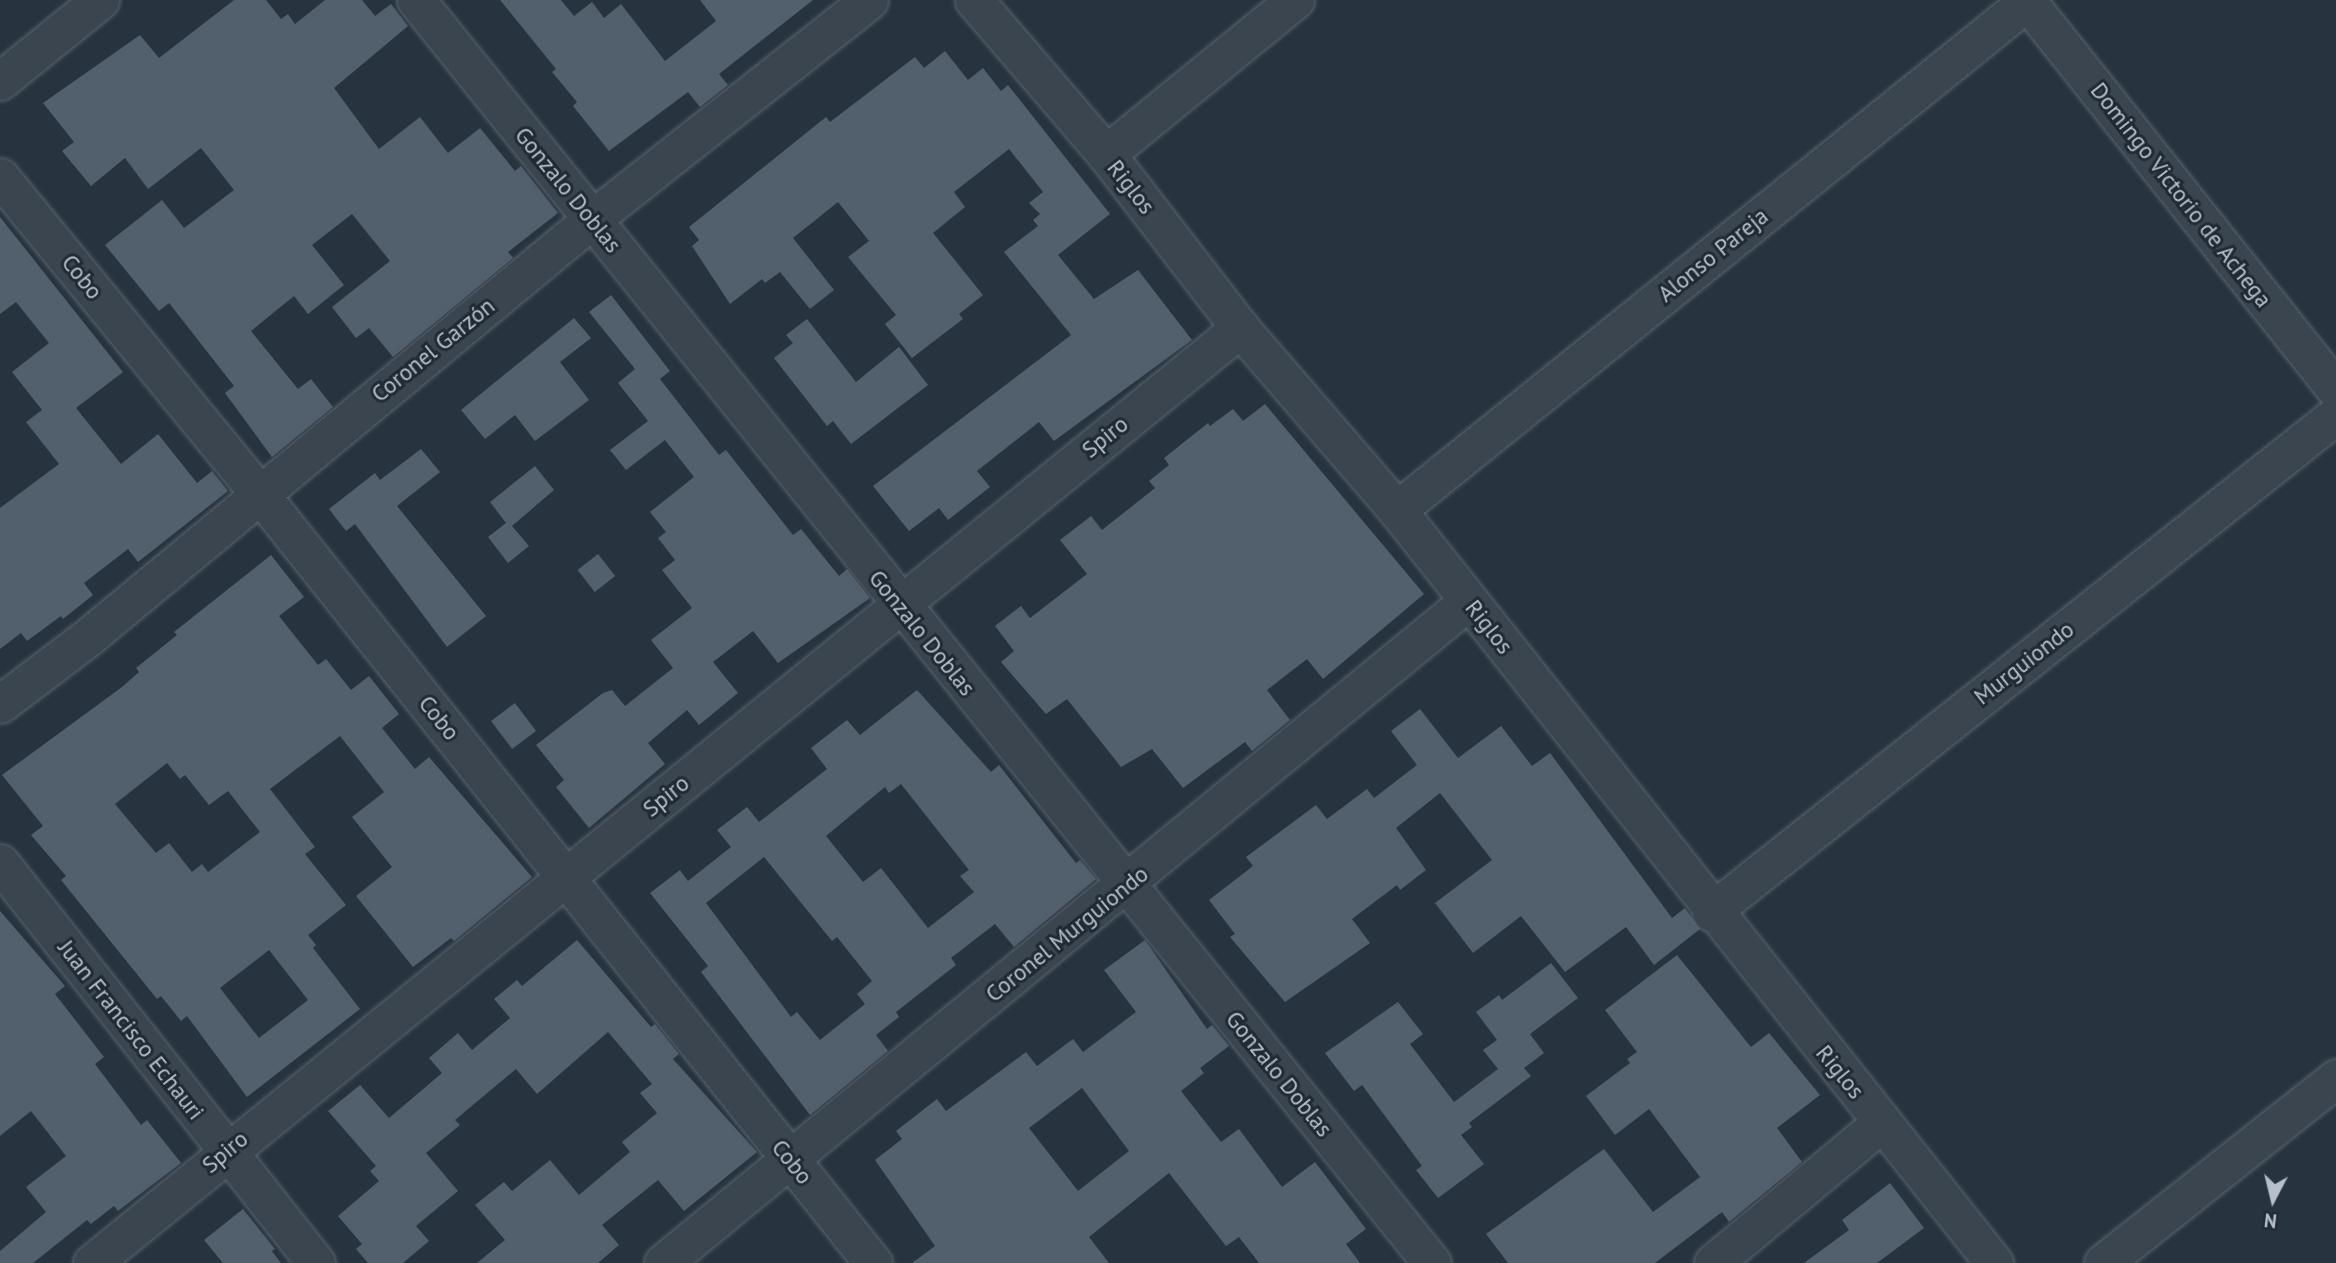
<!DOCTYPE html>
<html>
<head>
<meta charset="utf-8">
<style>
	body { margin:0 }
	#map { position:relative; width:2336px; height:1263px; overflow:hidden; background:#27343f; font-family:"PT Sans",sans-serif }
	div>[style] { position:absolute }
	[style*='--x'] { left:calc(var(--x)*1px); top:calc(var(--y)*1px); width:calc(var(--w)*1px); rotate:calc(var(--a)*1deg) }
	.building>* { inset:0; background:#525f6d; transform-origin:0 0 }
	.roads { filter:drop-shadow(0 0 2px #59636d) drop-shadow(0 0 2px #59636d) }
	.minor>* { height:37px; margin:-18.5px; padding:0 18.5px; transform-origin:18.5px; border-radius:18.5px; background:#3b454f }
	span { translate:-50% -50%; white-space:nowrap; text-align:center; line-height:1.15; -webkit-text-stroke:6px #202a35; paint-order:stroke }
	.street-label { font-size:23px; color:#b7c0ca }
	.north { position:absolute; left:2238px; top:1165px; width:70px; height:70px; -webkit-text-stroke:5px #202a35; paint-order:stroke; rotate:187deg; font-size:19px; font-weight:700; line-height:28px; text-align:center; color:#b7c0ca }
	.north::after { content:''; display:block; margin:auto; width:24px; height:32px; background:#b7c0ca; clip-path:polygon(50% 0,100% 100%,50% 72%,0 100%) }
</style>
</head>
<body>
<div id="map">
	<div class="building">
		<i style="clip-path:polygon(234px 0,266px 0,281px 19px,288px 14px,295px 24px,325px 0,362px 0,375px 16px,391px 4px,408px 26px,334px 88px,379px 149px,420px 117px,448px 153px,480px 128px,515px 171px,521px 166px,558px 213px,508px 252px,513px 258px,393px 357px,369px 328px,356px 338px,332px 307px,390px 261px,352px 214px,312px 245px,344px 285px,308px 314px,294px 296px,251px 331px,298px 389px,311px 379px,333px 407px,272px 457px,225px 393px,234px 386px,169px 303px,159px 311px,105px 245px,162px 200px,184px 228px,234px 190px,201px 148px,148px 189px,125px 158px,91px 186px,62px 151px,74px 142px,43px 103px,140px 35px,159px 58px)"></i>
		<i style="clip-path:polygon(500px 0,561px 0,574px 16px,592px 2px,604px 18px,621px 4px,665px 61px,716px 21px,700px 0,813px 0,719px 74px,728px 85px,700px 107px,688px 92px,609px 151px,573px 106px,577px 102px,552px 72px,556px 69px)"></i>
		<i style="clip-path:polygon(945px 51px,968px 80px,983px 68px,1001px 91px,1008px 85px,1110px 214px,1058px 255px,1094px 299px,1138px 270px,1192px 340px,1054px 441px,1039px 422px,977px 471px,990px 487px,948px 520px,939px 508px,909px 531px,873px 486px,1071px 335px,1004px 252px,1038px 226px,1033px 220px,1040px 214px,1029px 203px,1043px 192px,1009px 149px,954px 192px,965px 207px,933px 233px,983px 295px,959px 314px,963px 319px,912px 358px,885px 324px,896px 315px,848px 257px,869px 241px,838px 202px,793px 238px,834px 290px,810px 309px,780px 272px,765px 283px,762px 279px,730px 304px,692px 246px,699px 240px,689px 227px,826px 117px,830px 122px,915px 57px,924px 68px)"></i>
		<i style="clip-path:polygon(0 217px,123px 372px,76px 408px,121px 464px,158px 434px,197px 483px,212px 471px,228px 491px,138px 562px,128px 549px,84px 583px,93px 595px,63px 619px,61px 616px,27px 641px,21px 633px,0 649px,0 508px,59px 464px,26px 422px,42px 410px,12px 372px,49px 343px,16px 302px,0 314px)"></i>
		<i style="clip-path:polygon(611px 295px,670px 371px,660px 379px,719px 455px,726px 450px,793px 535px,801px 529px,839px 576px,847px 569px,870px 598px,778px 663px,753px 631px,713px 662px,738px 693px,699px 725px,687px 710px,648px 743px,665px 764px,589px 828px,556px 787px,564px 780px,536px 745px,603px 693px,612px 690px,625px 706px,673px 668px,651px 640px,692px 608px,662px 570px,675px 560px,658px 538px,666px 532px,650px 512px,694px 477px,665px 440px,626px 470px,610px 450px,648px 421px,618px 383px,635px 369px,589px 312px)"></i>
		<i style="clip-path:polygon(574px 318px,591px 338px,560px 362px,589px 400px,535px 441px,515px 415px,485px 439px,461px 410px)"></i>
		<i style="clip-path:polygon(807px 319px,856px 382px,899px 347px,928px 385px,851px 444px,833px 421px,827px 426px,774px 358px,793px 343px,786px 335px)"></i>
		<i style="clip-path:polygon(1265px 404px,1424px 594px,1323px 679px,1307px 659px,1267px 690px,1290px 720px,1252px 751px,1245px 742px,1183px 788px,1152px 749px,1121px 767px,1067px 699px,1046px 714px,1001px 662px,1014px 651px,995px 626px,1021px 606px,1030px 618px,1087px 574px,1060px 540px,1091px 516px,1102px 530px,1155px 488px,1149px 481px,1169px 465px,1164px 458px,1208px 423px,1210px 426px,1233px 409px,1243px 421px)"></i>
		<i style="clip-path:polygon(421px 449px,440px 472px,397px 506px,486px 616px,447px 647px,355px 524px,346px 531px,329px 509px,375px 473px,380px 480px)"></i>
		<i style="clip-path:polygon(535px 466px,554px 490px,512px 526px,529px 546px,508px 563px,488px 537px,506px 523px,490px 502px)"></i>
		<i style="left:598px;top:554px;width:28px;height:26px;rotate:52deg"></i>
		<i style="clip-path:polygon(evenodd,271px 555px,304px 597px,279px 616px,318px 665px,326px 659px,351px 690px,369px 676px,399px 714px,382px 728px,415px 769px,429px 757px,532px 877px,454px 941px,451px 938px,413px 967px,356px 896px,392px 867px,352px 817px,384px 792px,340px 736px,270px 789px,315px 847px,305px 854px,346px 905px,308px 935px,316px 945px,313px 948px,360px 1009px,247px 1097px,187px 1016px,181px 1021px,161px 996px,157px 999px,61px 880px,66px 876px,31px 835px,43px 826px,2px 775px,122px 687px,139px 672px,136px 668px,177px 635px,174px 632px,271px 555px,167px 763px,180px 779px,185px 775px,209px 805px,228px 791px,260px 832px,208px 872px,202px 864px,192px 872px,169px 843px,156px 853px,115px 804px,167px 763px,271px 555px,269px 950px,308px 1000px,259px 1038px,220px 988px,269px 950px)"></i>
		<i style="clip-path:polygon(evenodd,917px 690px,991px 772px,999px 765px,1076px 863px,1080px 860px,1096px 879px,1014px 947px,995px 924px,951px 958px,956px 965px,896px 1012px,899px 1017px,876px 1035px,888px 1051px,810px 1115px,701px 972px,708px 966px,650px 893px,680px 870px,688px 881px,731px 847px,717px 830px,747px 807px,759px 822px,827px 769px,811px 748px,847px 720px,860px 735px,917px 690px,901px 784px,969px 870px,960px 876px,974px 892px,928px 928px,881px 868px,863px 882px,826px 836px,885px 787px,889px 793px,901px 784px,917px 690px,764px 857px,832px 941px,837px 937px,872px 981px,857px 994px,865px 1004px,820px 1040px,797px 1012px,791px 1017px,706px 903px,764px 857px)"></i>
		<i style="left:515px;top:703px;width:35px;height:30px;rotate:53deg"></i>
		<i style="clip-path:polygon(1420px 709px,1458px 758px,1501px 726px,1532px 766px,1550px 753px,1672px 918px,1685px 908px,1700px 929px,1654px 965px,1626px 927px,1565px 972px,1521px 916px,1473px 953px,1435px 903px,1492px 860px,1440px 793px,1396px 828px,1426px 870px,1400px 890px,1397px 885px,1352px 919px,1370px 943px,1285px 1002px,1230px 937px,1235px 934px,1209px 900px,1253px 866px,1246px 857px,1316px 805px,1327px 819px,1367px 789px,1374px 798px,1417px 765px,1391px 731px)"></i>
		<i style="clip-path:polygon(0 911px,65px 986px,55px 994px,104px 1057px,95px 1064px,141px 1125px,147px 1120px,181px 1163px,118px 1211px,114px 1206px,91px 1224px,87px 1220px,33px 1263px,0 1263px,0 1251px,46px 1212px,26px 1187px,66px 1156px,31px 1111px,0 1136px)"></i>
		<i style="clip-path:polygon(577px 940px,651px 1027px,655px 1024px,679px 1054px,673px 1059px,757px 1152px,684px 1211px,658px 1180px,602px 1225px,619px 1245px,598px 1263px,477px 1263px,505px 1240px,475px 1205px,504px 1182px,512px 1191px,550px 1160px,579px 1195px,630px 1152px,622px 1142px,657px 1113px,640px 1093px,652px 1084px,608px 1032px,537px 1094px,516px 1069px,455px 1120px,460px 1125px,426px 1153px,458px 1191px,416px 1226px,429px 1241px,403px 1263px,368px 1263px,356px 1249px,362px 1244px,338px 1216px,379px 1181px,370px 1171px,376px 1166px,328px 1111px,360px 1085px,389px 1118px,442px 1073px,429px 1058px,458px 1033px,472px 1050px,510px 1018px,494px 999px,517px 980px,522px 986px)"></i>
		<i style="clip-path:polygon(evenodd,1145px 940px,1207px 1029px,1212px 1025px,1229px 1046px,1200px 1068px,1204px 1073px,1181px 1091px,1221px 1142px,1239px 1129px,1282px 1187px,1315px 1162px,1366px 1229px,1346px 1244px,1360px 1263px,1259px 1263px,1239px 1237px,1226px 1246px,1169px 1173px,1089px 1237px,1109px 1263px,912px 1263px,935px 1246px,875px 1160px,902px 1139px,896px 1131px,937px 1099px,946px 1111px,1026px 1052px,1037px 1066px,1073px 1039px,1083px 1052px,1136px 1012px,1104px 970px,1145px 940px,1082px 1088px,1129px 1151px,1078px 1191px,1029px 1128px,1082px 1088px)"></i>
		<i style="clip-path:polygon(1677px 955px,1751px 1047px,1769px 1033px,1820px 1095px,1777px 1128px,1802px 1162px,1729px 1222px,1722px 1212px,1655px 1263px,1508px 1263px,1486px 1234px,1604px 1149px,1653px 1212px,1700px 1177px,1649px 1109px,1615px 1135px,1586px 1096px,1630px 1063px,1627px 1059px,1637px 1052px,1605px 1010px)"></i>
		<i style="clip-path:polygon(1551px 963px,1578px 998px,1530px 1034px,1544px 1053px,1524px 1068px,1531px 1076px,1469px 1123px,1472px 1127px,1461px 1135px,1484px 1164px,1438px 1198px,1416px 1170px,1422px 1166px,1362px 1085px,1354px 1091px,1325px 1053px,1398px 1002px,1423px 1034px,1410px 1044px,1454px 1102px,1498px 1069px,1483px 1050px,1497px 1040px,1476px 1012px,1499px 995px,1502px 1000px)"></i>
		<i style="clip-path:polygon(1890px 1183px,1924px 1228px,1877px 1263px,1804px 1263px,1849px 1230px,1842px 1220px)"></i>
		<i style="clip-path:polygon(243px 1209px,275px 1249px,272px 1251px,281px 1263px,223px 1263px,204px 1240px)"></i>
	</div>
	<div class="roads">
		<div class="minor">
			<i style="--x:416;--y:0;--w:1621;--a:51.19"></i>
			<i style="--x:974;--y:0;--w:203;--a:49.4"></i>
			<i style="--x:1106;--y:154;--w:220;--a:52.4"></i>
			<i style="--x:1240;--y:328;--w:240;--a:49.2"></i>
			<i style="--x:1397;--y:510;--w:961;--a:51.59"></i>
			<i style="--x:2026;--y:0;--w:498;--a:51.5"></i>
			<i style="--x:0;--y:81;--w:129;--a:-39"></i>
			<i style="--x:1106;--y:154;--w:244;--a:-39.2"></i>
			<i style="--x:0;--y:177;--w:409;--a:50.7"></i>
			<i style="--x:259;--y:493;--w:985;--a:51.43"></i>
			<i style="--x:1397;--y:510;--w:812;--a:-38.9"></i>
			<i style="--x:0;--y:704;--w:109;--a:-37.2"></i>
			<i style="--x:87;--y:638;--w:656;--a:-39.68"></i>
			<i style="--x:592;--y:219;--w:353;--a:-38.3"></i>
			<i style="--x:0;--y:863;--w:510;--a:51.69"></i>
			<i style="--x:1711;--y:912;--w:799;--a:-38.49"></i>
			<i style="--x:92;--y:1263;--w:1481;--a:-39.16"></i>
			<i style="--x:663;--y:1263;--w:1042;--a:-39.43"></i>
			<i style="--x:1713;--y:1263;--w:219;--a:-39.8"></i>
			<i style="--x:2103;--y:1263;--w:298;--a:-38.4"></i>
		</div>
	</div>
	<div class="street-label">
		<span style="left:1131px;top:187px;rotate:52deg">Riglos</span>
		<span style="left:568px;top:190px;rotate:51deg">Gonzalo Doblas</span>
		<span style="left:2181px;top:195px;rotate:52deg">Domingo Victorio de Achega</span>
		<span style="left:1713px;top:255px;rotate:-39deg">Alonso Pareja</span>
		<span style="left:82px;top:277px;rotate:51deg">Cobo</span>
		<span style="left:433px;top:350px;rotate:-39deg">Coronel Garzón</span>
		<span style="left:1105px;top:437px;rotate:-39deg">Spiro</span>
		<span style="left:1489px;top:627px;rotate:52deg">Riglos</span>
		<span style="left:922px;top:633px;rotate:51deg">Gonzalo Doblas</span>
		<span style="left:2024px;top:663px;rotate:-38deg">Murguiondo</span>
		<span style="left:439px;top:718px;rotate:51deg">Cobo</span>
		<span style="left:666px;top:796px;rotate:-39deg">Spiro</span>
		<span style="left:1067px;top:934px;rotate:-39deg">Coronel Murguiondo</span>
		<span style="left:131px;top:1030px;rotate:52deg">Juan Francisco Echauri</span>
		<span style="left:1840px;top:1072px;rotate:51deg">Riglos</span>
		<span style="left:1279px;top:1074px;rotate:51deg">Gonzalo Doblas</span>
		<span style="left:225px;top:1152px;rotate:-40deg">Spiro</span>
		<span style="left:792px;top:1162px;rotate:51deg">Cobo</span>
	</div>
	<div class="north">N</div>
</div>
</body>
</html>
